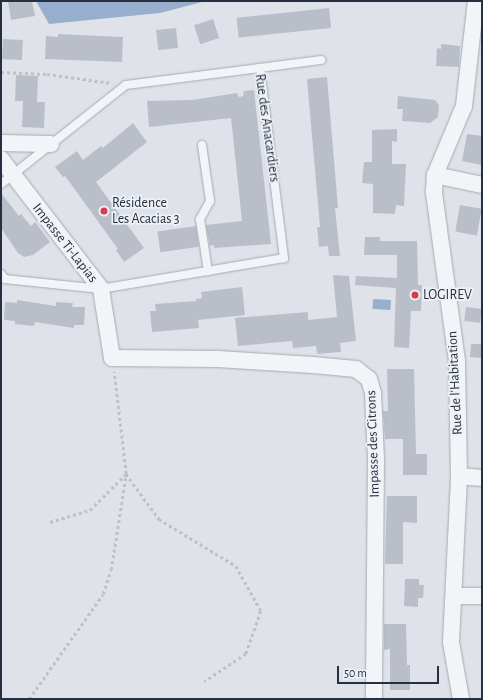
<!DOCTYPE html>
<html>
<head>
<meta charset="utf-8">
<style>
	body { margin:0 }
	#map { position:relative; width:483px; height:700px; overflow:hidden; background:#dfe3e9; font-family:"Alegreya Sans",sans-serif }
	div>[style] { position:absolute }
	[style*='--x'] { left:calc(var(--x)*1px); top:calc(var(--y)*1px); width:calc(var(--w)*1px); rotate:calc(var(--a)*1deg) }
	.water>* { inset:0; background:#97afcc; transform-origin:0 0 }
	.building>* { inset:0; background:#b9bec9; transform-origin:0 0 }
	.path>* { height:2.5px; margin-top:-1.25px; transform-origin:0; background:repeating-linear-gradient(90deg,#bdc1c8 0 3px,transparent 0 6px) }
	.roads { filter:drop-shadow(0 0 1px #a4aab3) drop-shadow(0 0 1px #a4aab3) }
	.service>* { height:8px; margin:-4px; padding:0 4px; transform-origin:4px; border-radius:4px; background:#f2f4f7 }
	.minor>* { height:16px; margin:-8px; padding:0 8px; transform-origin:8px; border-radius:8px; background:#f2f4f7 }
	.dots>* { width:11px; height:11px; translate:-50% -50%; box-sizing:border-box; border:2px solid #eef2f7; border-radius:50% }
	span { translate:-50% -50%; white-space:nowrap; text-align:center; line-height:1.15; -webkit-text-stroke:3.5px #eef2f7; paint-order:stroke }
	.street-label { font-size:14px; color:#273041 }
	.poi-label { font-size:14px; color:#273041 }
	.left { translate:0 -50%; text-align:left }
	.frame { position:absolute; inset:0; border:2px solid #273041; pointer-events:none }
	.scale { position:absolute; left:337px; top:666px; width:102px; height:18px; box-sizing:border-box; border:2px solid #273041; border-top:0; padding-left:5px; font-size:12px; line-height:14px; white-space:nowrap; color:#273041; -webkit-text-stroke:3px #eef2f7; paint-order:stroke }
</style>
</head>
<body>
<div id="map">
	<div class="water">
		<i style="clip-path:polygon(36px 1px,206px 1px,160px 13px,49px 24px)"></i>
		<i style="left:373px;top:299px;width:18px;height:10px;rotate:3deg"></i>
	</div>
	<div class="building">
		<i style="clip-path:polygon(8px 1px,32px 1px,35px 16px,11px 20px)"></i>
		<i style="left:329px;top:8px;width:20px;height:93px;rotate:84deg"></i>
		<i style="left:213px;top:19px;width:20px;height:20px;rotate:72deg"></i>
		<i style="left:176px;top:28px;width:20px;height:20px;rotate:84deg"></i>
		<i style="clip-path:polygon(58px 34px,123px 37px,122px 62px,45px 59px,46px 36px,58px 37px)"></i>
		<i style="left:3px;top:39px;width:20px;height:20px;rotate:3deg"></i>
		<i style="clip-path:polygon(441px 44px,460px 46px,459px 67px,436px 66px,437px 48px,441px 49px)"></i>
		<i style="clip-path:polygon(16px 75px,38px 76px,37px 102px,45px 102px,44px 128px,22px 127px,23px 101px,15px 101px)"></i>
		<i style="clip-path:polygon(327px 77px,338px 208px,335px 208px,340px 256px,329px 256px,328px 246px,319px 247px,317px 227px,320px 227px,307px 79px)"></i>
		<i style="clip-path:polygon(254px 90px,271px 244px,214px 248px,214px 245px,210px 246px,206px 225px,242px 221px,231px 118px,149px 127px,147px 101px,192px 100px,237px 93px,239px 97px,243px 96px,244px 91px)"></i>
		<i style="clip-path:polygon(398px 96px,435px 100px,439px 105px,438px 117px,430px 123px,402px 121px,403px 109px,397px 109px)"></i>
		<i style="clip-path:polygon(133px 123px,147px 142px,96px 182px,144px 248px,124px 262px,116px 250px,118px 249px,65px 176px,63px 177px,55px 167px,77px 151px,83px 160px,101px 146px,103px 148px)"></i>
		<i style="clip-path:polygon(397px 129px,397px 142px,392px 141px,392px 164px,406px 164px,404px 206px,396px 205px,395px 214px,373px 213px,373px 184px,362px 183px,364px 162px,372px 162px,372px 130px)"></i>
		<i style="clip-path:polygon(467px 134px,482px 136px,482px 165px,462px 161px)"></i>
		<i style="clip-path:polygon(1px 193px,19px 216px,21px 214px,31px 226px,35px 222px,50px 242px,33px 255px,24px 257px,18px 253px,1px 228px)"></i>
		<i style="left:460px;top:205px;width:22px;height:27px;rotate:10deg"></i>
		<i style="left:196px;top:226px;width:21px;height:39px;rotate:82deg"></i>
		<i style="clip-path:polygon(365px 237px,380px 237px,380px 241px,417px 241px,418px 285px,422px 285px,421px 311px,411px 311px,409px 348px,394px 347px,396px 288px,355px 285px,356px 276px,397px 278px,397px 255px,364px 255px)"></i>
		<i style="clip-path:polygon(333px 275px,349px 276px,356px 341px,340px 343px,341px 352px,317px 354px,316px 346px,293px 348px,292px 341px,238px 346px,235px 318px,308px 312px,308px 320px,337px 317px)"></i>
		<i style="clip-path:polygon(242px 287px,245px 315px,198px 320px,199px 328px,152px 332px,150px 311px,156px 311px,155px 304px,196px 301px,196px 299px,202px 298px,201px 292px)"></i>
		<i style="clip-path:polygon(17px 300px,56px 306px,56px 302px,73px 303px,72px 307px,85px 307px,84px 325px,74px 325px,74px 328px,35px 322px,34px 326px,15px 324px,15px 321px,4px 320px,5px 302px,17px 303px)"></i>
		<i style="left:466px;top:307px;width:16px;height:14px;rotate:7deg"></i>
		<i style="clip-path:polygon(471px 344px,482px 344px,482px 358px,470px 357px)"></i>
		<i style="clip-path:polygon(387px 369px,414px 369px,416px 454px,427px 454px,427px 475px,403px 475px,403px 439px,385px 439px,383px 411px,388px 411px)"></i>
		<i style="clip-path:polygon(387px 496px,417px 496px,417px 523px,403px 522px,403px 564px,385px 564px)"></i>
		<i style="clip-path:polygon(405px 579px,419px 579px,419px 585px,424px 585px,423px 598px,418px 598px,418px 607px,404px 606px)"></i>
		<i style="clip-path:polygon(384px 624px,406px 624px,407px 665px,410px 665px,410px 690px,390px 690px,390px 649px,384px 650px)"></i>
	</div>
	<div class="path">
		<i style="--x:1;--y:72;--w:46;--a:2.5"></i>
		<i style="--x:47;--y:74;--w:65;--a:8"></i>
		<i style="--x:126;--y:474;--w:56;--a:53.7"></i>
		<i style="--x:159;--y:519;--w:90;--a:31.4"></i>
		<i style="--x:236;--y:566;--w:51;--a:60.9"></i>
		<i style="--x:261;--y:611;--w:46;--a:109.2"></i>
		<i style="--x:246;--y:654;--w:50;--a:146.3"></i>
		<i style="--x:50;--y:522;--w:42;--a:-16.7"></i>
		<i style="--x:90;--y:510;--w:51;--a:-45"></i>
		<i style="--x:126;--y:474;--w:103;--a:-96.7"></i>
		<i style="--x:29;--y:699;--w:128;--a:-54.8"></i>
		<i style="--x:103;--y:594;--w:25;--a:-72"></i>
		<i style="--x:111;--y:570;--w:97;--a:-81.1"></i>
	</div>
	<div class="roads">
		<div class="service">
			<i style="--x:260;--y:68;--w:62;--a:-7.5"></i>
			<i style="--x:202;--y:145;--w:57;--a:81.9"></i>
			<i style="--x:210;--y:201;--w:21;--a:119"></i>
			<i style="--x:200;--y:219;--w:53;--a:81.3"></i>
			<i style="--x:1;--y:184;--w:159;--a:-38.4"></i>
			<i style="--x:126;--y:85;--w:135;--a:-7.2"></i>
			<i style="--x:260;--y:68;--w:192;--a:82.8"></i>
			<i style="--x:284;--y:258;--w:186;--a:170.4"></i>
			<i style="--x:101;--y:289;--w:97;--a:-174.1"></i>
			<i style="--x:5;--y:279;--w:6;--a:-129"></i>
		</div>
		<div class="minor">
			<i style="--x:1;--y:143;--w:50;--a:1.1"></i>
			<i style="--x:1;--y:159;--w:164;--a:52.4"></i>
			<i style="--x:101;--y:289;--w:70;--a:80.9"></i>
			<i style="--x:112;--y:358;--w:106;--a:0.5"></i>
			<i style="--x:218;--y:359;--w:95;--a:3.6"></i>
			<i style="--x:313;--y:365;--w:43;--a:5.3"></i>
			<i style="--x:356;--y:369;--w:16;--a:38"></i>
			<i style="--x:369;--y:379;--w:15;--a:74"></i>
			<i style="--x:373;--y:393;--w:66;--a:87.4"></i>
			<i style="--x:376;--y:459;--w:240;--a:90.5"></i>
			<i style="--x:435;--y:175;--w:48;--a:12"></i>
			<i style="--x:459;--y:476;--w:23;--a:5"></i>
			<i style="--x:455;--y:596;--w:27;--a:0"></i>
			<i style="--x:461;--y:699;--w:58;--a:-100"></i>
			<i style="--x:451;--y:642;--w:166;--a:-87.2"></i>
			<i style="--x:459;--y:476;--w:115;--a:-91"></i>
			<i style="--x:457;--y:361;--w:171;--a:-97.8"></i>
			<i style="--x:434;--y:192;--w:17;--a:-87"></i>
			<i style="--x:435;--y:175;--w:75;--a:-67.2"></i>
			<i style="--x:464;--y:106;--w:106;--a:-83.5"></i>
		</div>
	</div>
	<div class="dots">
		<i style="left:104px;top:211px;background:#d73b4f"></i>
		<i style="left:415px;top:295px;background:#d73b4f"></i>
	</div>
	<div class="street-label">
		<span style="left:267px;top:128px;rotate:82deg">Rue des Anacardiers</span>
		<span style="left:65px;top:243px;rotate:52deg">Impasse Ti-Lapias</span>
		<span style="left:455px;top:383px;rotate:-93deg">Rue de l'Habitation</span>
		<span style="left:373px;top:444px;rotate:-92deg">Impasse des Citrons</span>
	</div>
	<div class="poi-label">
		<span class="left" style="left:112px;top:211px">Résidence<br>Les Acacias 3</span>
		<span class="left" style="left:423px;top:295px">LOGIREV</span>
	</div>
	<div class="frame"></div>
	<div class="scale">50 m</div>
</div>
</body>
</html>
